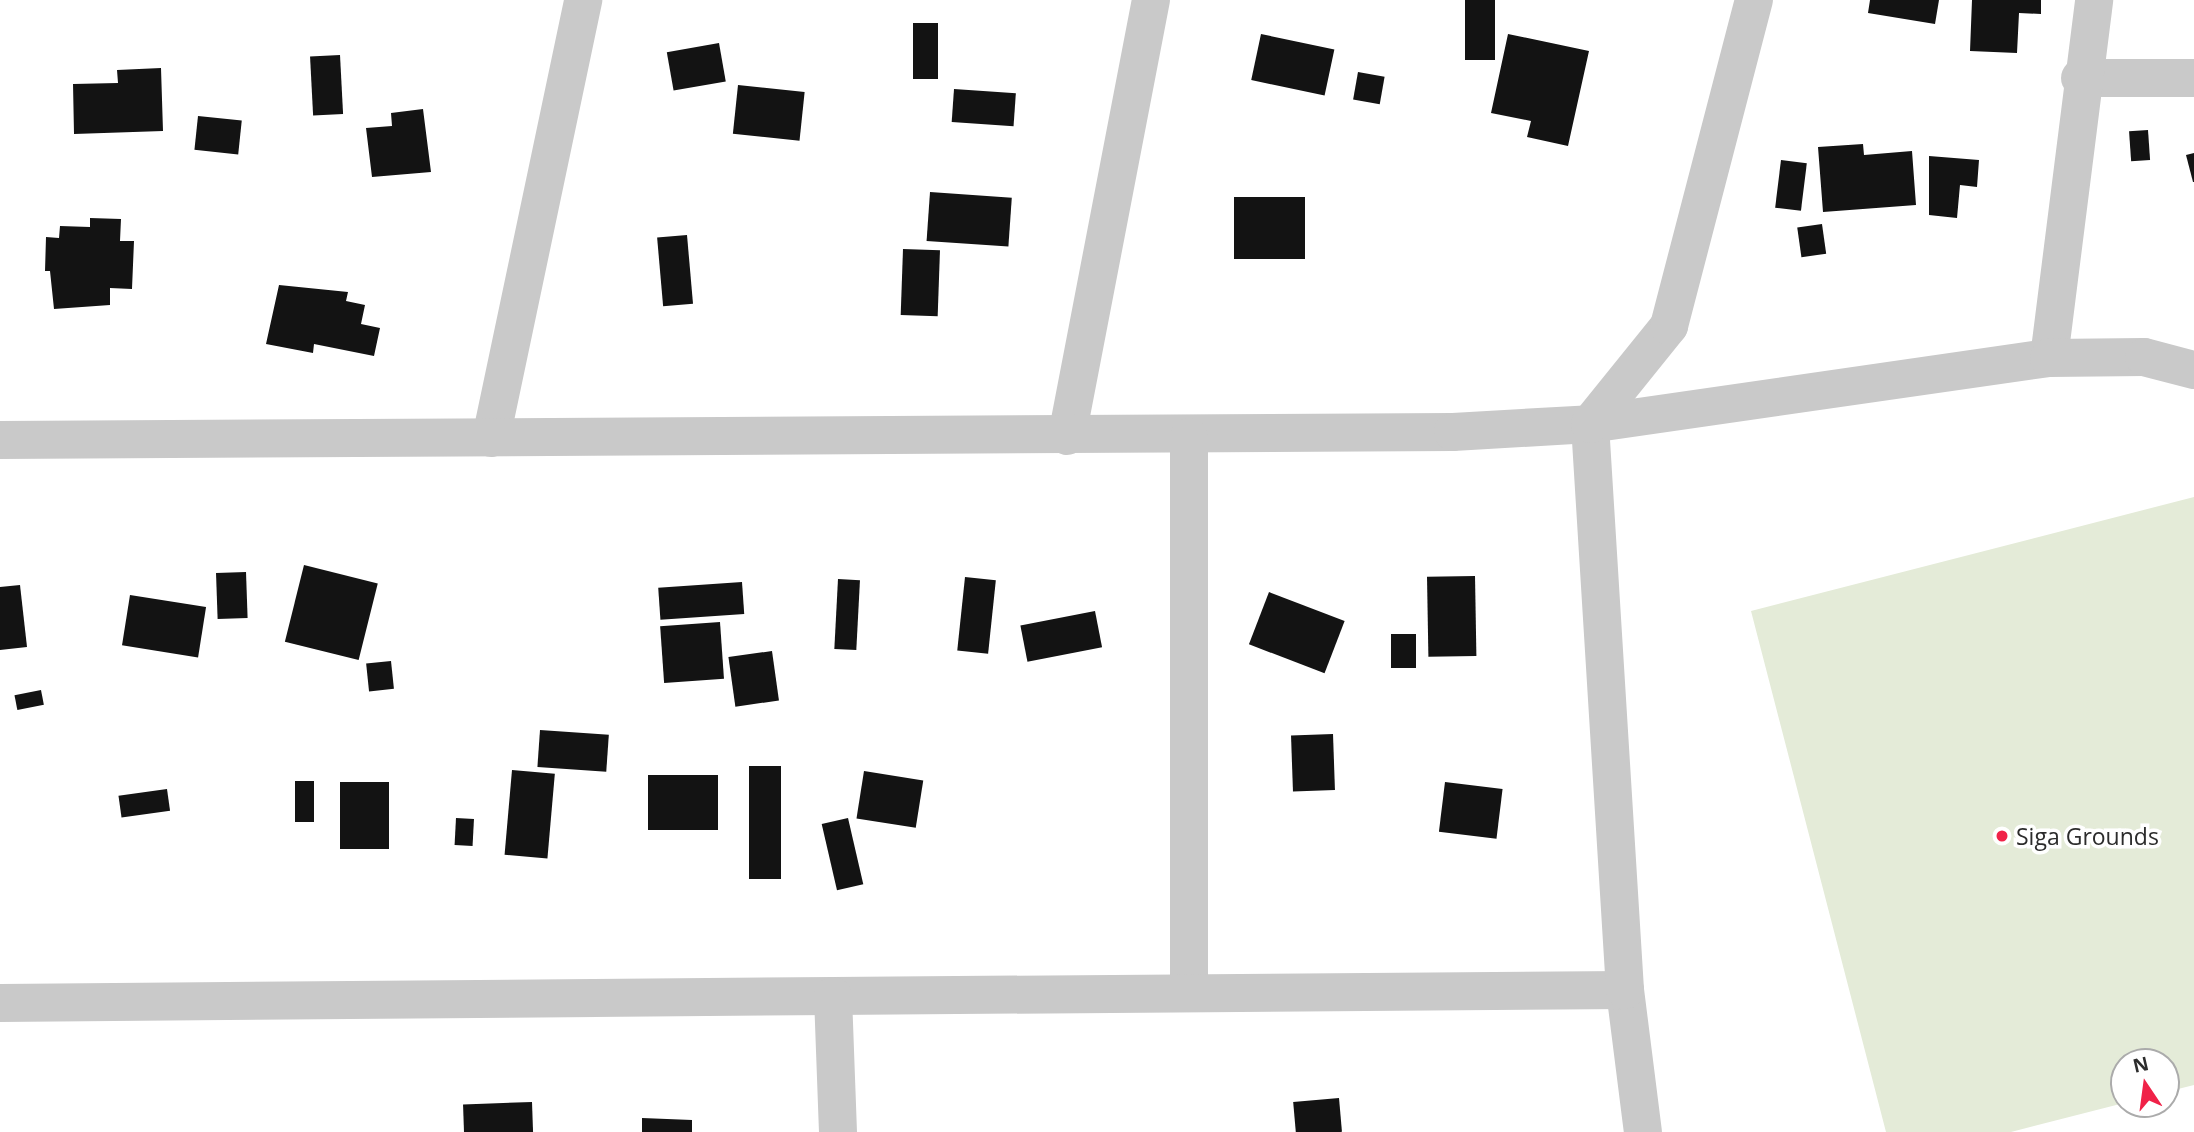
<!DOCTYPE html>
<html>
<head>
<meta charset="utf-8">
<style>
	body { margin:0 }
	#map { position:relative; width:2194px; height:1132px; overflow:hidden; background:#fff; font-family:"Open Sans",sans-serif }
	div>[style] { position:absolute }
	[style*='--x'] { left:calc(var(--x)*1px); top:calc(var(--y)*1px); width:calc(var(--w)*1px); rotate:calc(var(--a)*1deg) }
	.green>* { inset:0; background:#e4ebd8 }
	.building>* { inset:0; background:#131313; transform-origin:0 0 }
	.minor>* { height:38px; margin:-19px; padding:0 19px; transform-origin:19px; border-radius:19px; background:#c9c9c9 }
	.dots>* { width:19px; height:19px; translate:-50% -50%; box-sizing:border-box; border:4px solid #fff; border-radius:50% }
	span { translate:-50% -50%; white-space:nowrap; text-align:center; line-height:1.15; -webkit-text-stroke:7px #fff; paint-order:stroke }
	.poi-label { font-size:23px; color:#2c2c2c }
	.left { translate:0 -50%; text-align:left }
	.north { position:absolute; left:2110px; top:1048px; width:70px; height:70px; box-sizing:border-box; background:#fff; border:2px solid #ababab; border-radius:50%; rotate:347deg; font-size:19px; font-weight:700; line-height:28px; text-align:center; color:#2c2c2c }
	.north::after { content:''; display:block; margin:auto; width:24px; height:32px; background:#f02248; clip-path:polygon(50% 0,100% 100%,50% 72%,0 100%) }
</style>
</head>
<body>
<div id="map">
	<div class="green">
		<i style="clip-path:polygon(2194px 497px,2194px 1085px,2166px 1092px,2166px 1062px,2124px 1062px,2124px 1103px,2011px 1132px,1886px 1132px,1751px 611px)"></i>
	</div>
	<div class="building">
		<i style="left:1465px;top:0;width:30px;height:60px"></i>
		<i style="clip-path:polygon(1870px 0,1939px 0,1935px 24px,1868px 13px)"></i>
		<i style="clip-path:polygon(1972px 0,2041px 0,2041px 14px,2019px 13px,2017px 53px,1970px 51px)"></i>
		<i style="left:913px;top:23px;width:25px;height:56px"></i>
		<i style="left:1261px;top:34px;width:75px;height:47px;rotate:12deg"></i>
		<i style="clip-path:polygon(1508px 34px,1589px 51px,1568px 146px,1527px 137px,1531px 121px,1491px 113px)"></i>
		<i style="left:719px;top:43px;width:39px;height:53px;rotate:80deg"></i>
		<i style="left:340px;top:55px;width:59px;height:30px;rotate:87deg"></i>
		<i style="clip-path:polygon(161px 68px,163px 131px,74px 134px,73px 84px,118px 83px,117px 70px)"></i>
		<i style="left:1358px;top:72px;width:27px;height:28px;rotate:10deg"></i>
		<i style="left:738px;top:85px;width:67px;height:49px;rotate:6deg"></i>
		<i style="left:954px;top:89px;width:62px;height:33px;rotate:4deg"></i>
		<i style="clip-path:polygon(423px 109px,431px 172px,372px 177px,366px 128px,392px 126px,391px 113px)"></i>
		<i style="left:198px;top:116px;width:44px;height:34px;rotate:6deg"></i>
		<i style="left:2148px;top:130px;width:30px;height:19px;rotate:86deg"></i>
		<i style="clip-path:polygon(1863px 144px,1864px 155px,1912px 151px,1916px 205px,1823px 212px,1818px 147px)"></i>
		<i style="clip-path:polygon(2194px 153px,2194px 182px,2193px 182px,2186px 155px)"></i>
		<i style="clip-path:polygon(1929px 156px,1979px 160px,1977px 187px,1960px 185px,1957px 218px,1929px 215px)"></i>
		<i style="left:1781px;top:160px;width:26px;height:48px;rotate:7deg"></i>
		<i style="left:930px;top:192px;width:82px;height:49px;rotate:4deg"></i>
		<i style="left:1234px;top:197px;width:71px;height:62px"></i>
		<i style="clip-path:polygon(90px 218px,121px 219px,120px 241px,134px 241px,132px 289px,110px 288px,110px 305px,54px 309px,50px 271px,45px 271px,46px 237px,59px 238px,60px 226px,90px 227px)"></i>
		<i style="left:1822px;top:224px;width:30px;height:25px;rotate:82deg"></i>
		<i style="left:687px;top:235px;width:69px;height:30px;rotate:85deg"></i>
		<i style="left:903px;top:249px;width:37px;height:66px;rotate:2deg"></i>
		<i style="clip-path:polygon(279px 285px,348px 292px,346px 301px,365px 305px,361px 324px,380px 328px,374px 356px,314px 344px,313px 353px,266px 344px)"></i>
		<i style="left:304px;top:565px;width:76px;height:79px;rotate:14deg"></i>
		<i style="left:246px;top:572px;width:46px;height:30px;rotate:88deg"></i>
		<i style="left:1475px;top:576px;width:80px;height:48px;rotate:89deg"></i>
		<i style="left:965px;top:577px;width:31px;height:74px;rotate:6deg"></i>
		<i style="left:838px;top:579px;width:22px;height:70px;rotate:3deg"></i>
		<i style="left:742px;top:582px;width:32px;height:84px;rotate:86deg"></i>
		<i style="clip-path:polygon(20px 585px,27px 647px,0 650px,0 587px)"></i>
		<i style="left:1269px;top:592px;width:81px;height:56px;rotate:21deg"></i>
		<i style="left:130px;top:595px;width:77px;height:51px;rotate:9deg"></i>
		<i style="left:1095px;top:611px;width:37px;height:76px;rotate:79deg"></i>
		<i style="left:720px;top:622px;width:57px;height:60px;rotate:86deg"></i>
		<i style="left:1391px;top:634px;width:25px;height:34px"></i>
		<i style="left:772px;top:651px;width:50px;height:44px;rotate:82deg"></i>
		<i style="left:391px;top:661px;width:28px;height:25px;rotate:84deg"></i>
		<i style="left:41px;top:690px;width:15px;height:27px;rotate:79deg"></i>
		<i style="left:540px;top:730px;width:69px;height:37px;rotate:4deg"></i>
		<i style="left:1333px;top:734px;width:56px;height:42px;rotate:88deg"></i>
		<i style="left:749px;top:766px;width:32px;height:113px"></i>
		<i style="left:512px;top:770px;width:43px;height:85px;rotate:5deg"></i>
		<i style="left:864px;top:771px;width:60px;height:48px;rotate:9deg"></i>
		<i style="left:718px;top:775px;width:55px;height:70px;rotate:90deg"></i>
		<i style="left:295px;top:781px;width:19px;height:41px"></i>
		<i style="left:340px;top:782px;width:49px;height:67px"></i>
		<i style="left:1445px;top:782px;width:58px;height:50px;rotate:7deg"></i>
		<i style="left:167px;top:789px;width:22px;height:49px;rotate:82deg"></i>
		<i style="left:456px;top:818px;width:18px;height:27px;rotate:3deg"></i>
		<i style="left:848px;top:818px;width:68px;height:27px;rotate:77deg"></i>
		<i style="left:1339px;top:1098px;width:34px;height:46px;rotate:85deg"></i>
		<i style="left:532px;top:1102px;width:30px;height:69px;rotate:88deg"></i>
		<i style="clip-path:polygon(642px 1118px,692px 1120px,692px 1132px,642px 1132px)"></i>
	</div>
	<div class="minor">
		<i style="--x:2080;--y:78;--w:114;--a:0"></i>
		<i style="--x:2049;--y:358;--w:361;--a:-82.8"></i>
		<i style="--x:1067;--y:436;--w:444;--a:-79.1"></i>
		<i style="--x:491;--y:438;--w:448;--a:-78.1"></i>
		<i style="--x:0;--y:440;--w:1453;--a:-0.32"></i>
		<i style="--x:1453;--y:432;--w:137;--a:-3.3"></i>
		<i style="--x:1590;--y:424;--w:464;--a:-8.2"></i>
		<i style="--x:2049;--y:358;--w:95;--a:-0.6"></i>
		<i style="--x:2144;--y:357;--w:52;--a:14.6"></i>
		<i style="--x:1625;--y:990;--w:143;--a:82.8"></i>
		<i style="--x:1189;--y:993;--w:556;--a:-90"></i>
		<i style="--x:833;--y:996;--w:792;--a:-0.43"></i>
		<i style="--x:1625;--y:990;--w:567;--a:-93.54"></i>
		<i style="--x:1590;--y:424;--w:126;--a:-51.1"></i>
		<i style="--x:1669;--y:326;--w:337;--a:-75.4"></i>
		<i style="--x:0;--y:1003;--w:833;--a:-0.48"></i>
		<i style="--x:833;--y:996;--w:136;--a:87.9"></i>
	</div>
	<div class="dots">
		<i style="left:2002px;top:836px;background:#f02248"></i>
	</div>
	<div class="poi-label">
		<span class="left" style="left:2016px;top:836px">Siga Grounds</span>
	</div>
	<div class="north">N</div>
</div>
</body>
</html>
